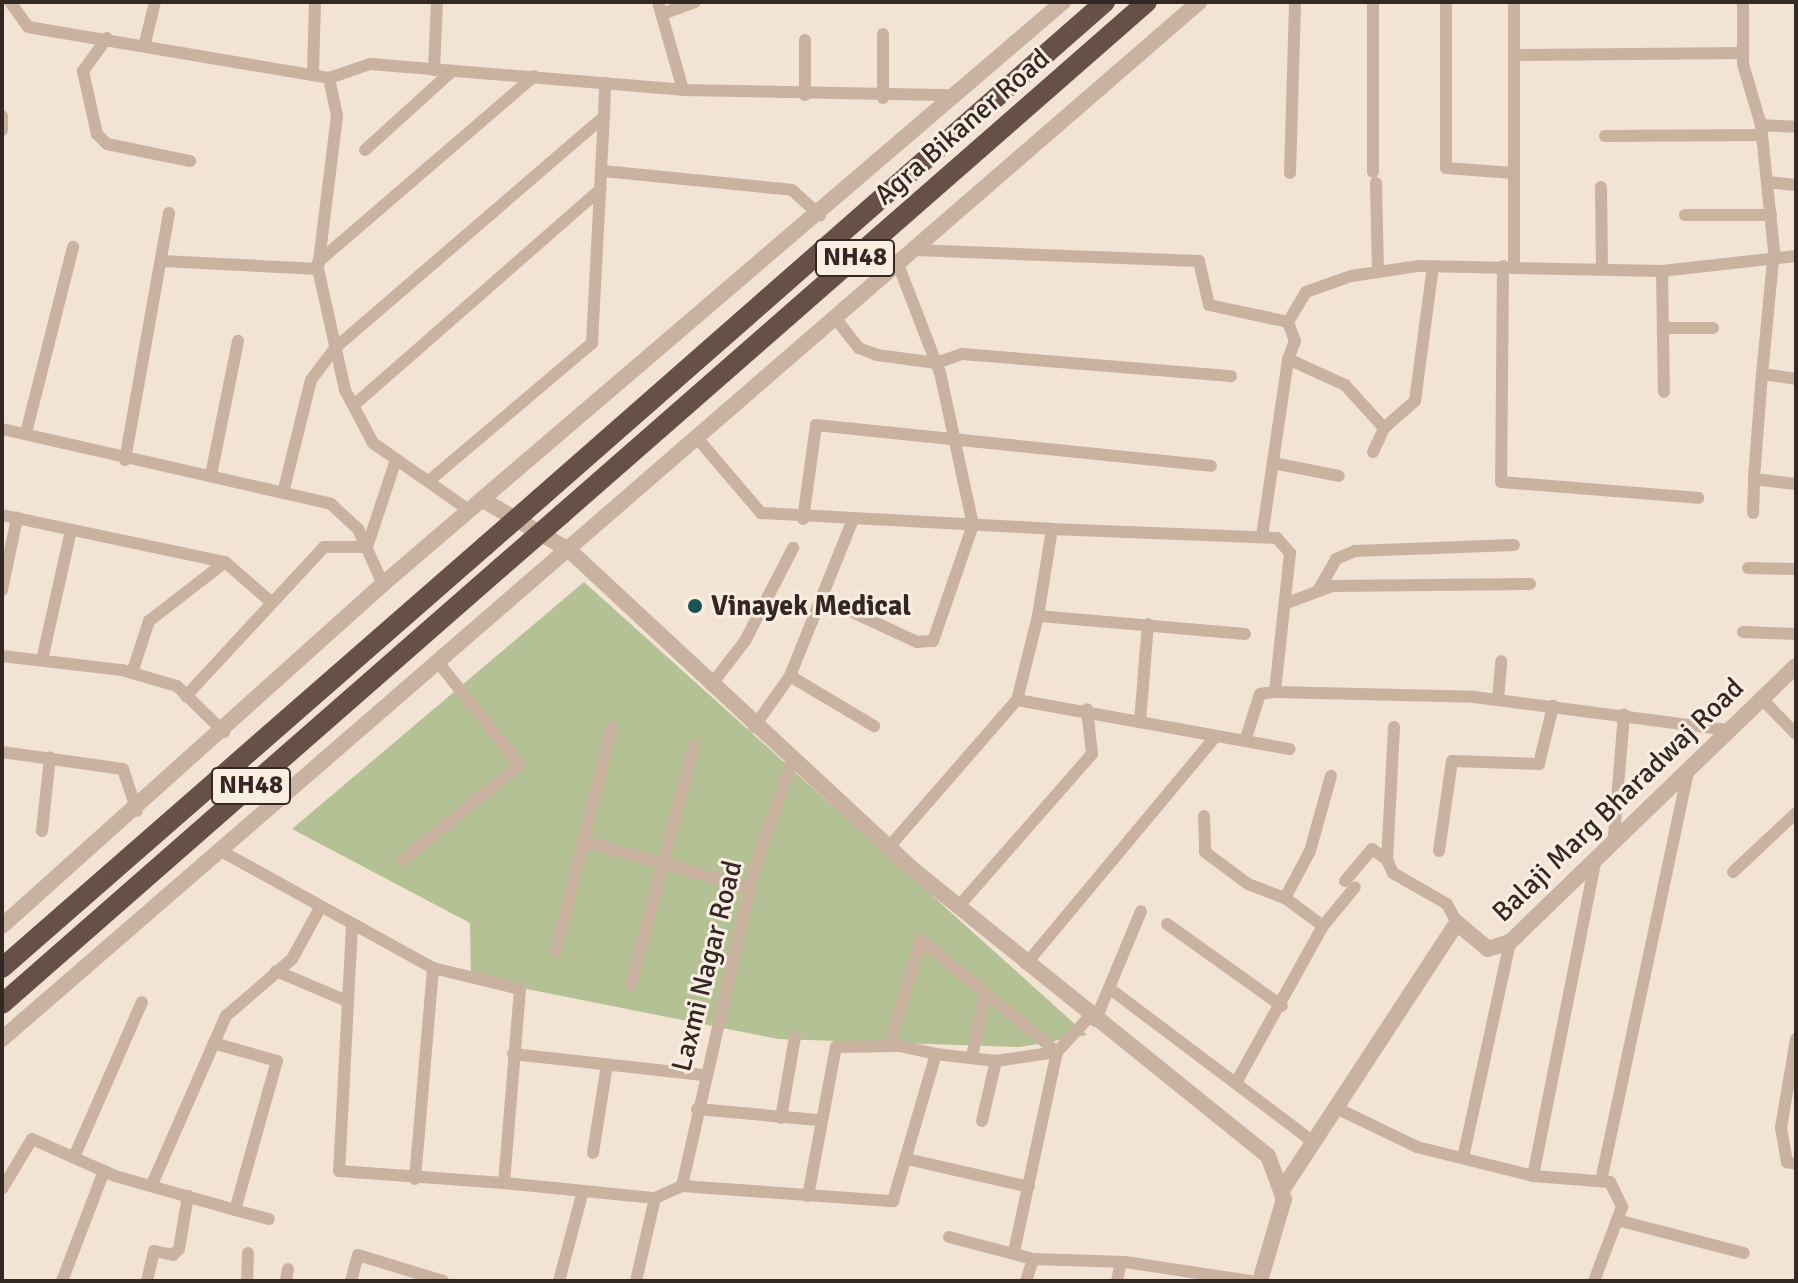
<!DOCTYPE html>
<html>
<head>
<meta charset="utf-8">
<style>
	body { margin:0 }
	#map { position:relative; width:1798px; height:1283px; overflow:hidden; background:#f2e3d4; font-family:Signika,sans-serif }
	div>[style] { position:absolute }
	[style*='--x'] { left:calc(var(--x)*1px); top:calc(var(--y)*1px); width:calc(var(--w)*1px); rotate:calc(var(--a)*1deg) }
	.green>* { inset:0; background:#b4c194 }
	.minor>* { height:12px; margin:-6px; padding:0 6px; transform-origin:6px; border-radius:6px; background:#cab2a0 }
	.tertiary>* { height:16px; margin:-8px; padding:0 8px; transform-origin:8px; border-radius:8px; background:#cab2a0 }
	.trunk>* { height:20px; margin:-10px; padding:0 10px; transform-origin:10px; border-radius:10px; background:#665047 }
	.trunk-bridge>* { height:20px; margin:-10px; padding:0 10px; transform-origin:10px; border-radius:10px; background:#665047 }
	.dots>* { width:22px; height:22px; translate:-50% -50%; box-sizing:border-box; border:4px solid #faede1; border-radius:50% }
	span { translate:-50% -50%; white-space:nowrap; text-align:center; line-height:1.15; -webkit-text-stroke:6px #faede1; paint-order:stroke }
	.shield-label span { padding:2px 6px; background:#faede1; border:2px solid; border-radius:6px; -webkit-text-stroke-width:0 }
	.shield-label { font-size:26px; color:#342824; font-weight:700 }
	.street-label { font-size:28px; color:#342824 }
	.poi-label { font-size:28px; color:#342824; font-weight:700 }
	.left { translate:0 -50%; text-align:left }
	.frame { position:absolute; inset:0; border:4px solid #342824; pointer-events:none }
</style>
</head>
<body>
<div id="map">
	<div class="green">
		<i style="clip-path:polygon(584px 582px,1087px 1035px,1020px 1047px,778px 1039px,471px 978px,470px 923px,292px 829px)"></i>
	</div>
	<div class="minor">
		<i style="--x:10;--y:2;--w:31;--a:54"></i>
		<i style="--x:28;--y:27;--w:305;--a:9.6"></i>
		<i style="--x:329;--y:78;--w:43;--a:-18.9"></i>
		<i style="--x:370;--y:64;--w:314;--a:4.7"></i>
		<i style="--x:683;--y:90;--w:270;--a:1.1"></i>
		<i style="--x:658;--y:2;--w:91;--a:74.1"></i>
		<i style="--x:1373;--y:2;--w:170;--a:90"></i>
		<i style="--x:1446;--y:2;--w:166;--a:90"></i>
		<i style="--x:1446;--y:168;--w:68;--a:4.2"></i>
		<i style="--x:1514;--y:2;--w:264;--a:90"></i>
		<i style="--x:1743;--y:2;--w:62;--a:90"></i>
		<i style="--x:1743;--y:64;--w:64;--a:73.6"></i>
		<i style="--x:1761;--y:125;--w:126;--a:84.1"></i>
		<i style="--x:1774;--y:250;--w:125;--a:95.5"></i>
		<i style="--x:1762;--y:374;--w:34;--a:8"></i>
		<i style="--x:662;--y:14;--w:35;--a:-20"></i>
		<i style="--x:883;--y:34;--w:64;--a:90"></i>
		<i style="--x:107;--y:38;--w:41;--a:126"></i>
		<i style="--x:83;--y:71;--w:65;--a:77.5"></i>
		<i style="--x:97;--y:134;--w:14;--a:45"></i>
		<i style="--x:107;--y:144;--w:85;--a:11.6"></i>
		<i style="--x:145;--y:43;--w:42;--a:-76.3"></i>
		<i style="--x:1514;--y:55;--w:229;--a:-0.5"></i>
		<i style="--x:434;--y:70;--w:68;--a:-87.5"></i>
		<i style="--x:313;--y:74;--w:72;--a:-88.4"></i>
		<i style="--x:329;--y:78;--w:39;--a:78"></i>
		<i style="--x:337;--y:116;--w:154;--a:97.1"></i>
		<i style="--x:318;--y:269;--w:124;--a:77.4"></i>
		<i style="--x:345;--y:390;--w:60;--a:62.2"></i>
		<i style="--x:373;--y:443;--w:118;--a:35"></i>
		<i style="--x:805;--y:95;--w:55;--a:-90"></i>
		<i style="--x:2;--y:116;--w:14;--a:90"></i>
		<i style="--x:1761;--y:125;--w:35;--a:3"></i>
		<i style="--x:1605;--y:136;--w:157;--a:-0.4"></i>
		<i style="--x:365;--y:150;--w:118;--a:-42.2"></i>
		<i style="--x:603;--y:171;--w:190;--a:5.7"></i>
		<i style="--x:792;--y:190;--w:38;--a:42"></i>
		<i style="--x:1290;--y:173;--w:171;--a:-88.3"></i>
		<i style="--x:1767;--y:182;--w:29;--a:6"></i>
		<i style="--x:1376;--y:183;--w:89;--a:88.7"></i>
		<i style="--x:1601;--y:187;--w:82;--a:89.3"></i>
		<i style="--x:1685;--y:215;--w:86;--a:0"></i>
		<i style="--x:914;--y:250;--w:285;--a:2.2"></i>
		<i style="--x:1199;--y:261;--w:45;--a:77.2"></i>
		<i style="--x:1209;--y:305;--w:81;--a:12.1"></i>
		<i style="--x:1288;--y:322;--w:35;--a:-59"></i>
		<i style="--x:1306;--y:292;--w:48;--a:-19.6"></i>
		<i style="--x:1351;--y:276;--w:69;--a:-8.4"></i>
		<i style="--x:1419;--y:266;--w:243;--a:1.2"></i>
		<i style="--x:1662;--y:271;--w:135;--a:-6.4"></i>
		<i style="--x:162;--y:261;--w:156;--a:2.9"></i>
		<i style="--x:318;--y:262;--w:285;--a:-40.7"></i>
		<i style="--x:1503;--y:266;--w:216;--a:90.5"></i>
		<i style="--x:1501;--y:482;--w:198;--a:4.6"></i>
		<i style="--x:1662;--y:271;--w:121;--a:89.1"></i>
		<i style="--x:836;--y:319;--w:37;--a:52"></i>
		<i style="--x:859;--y:348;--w:19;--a:21"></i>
		<i style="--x:877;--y:355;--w:60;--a:7.7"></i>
		<i style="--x:936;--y:363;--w:28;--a:-19"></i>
		<i style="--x:962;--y:354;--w:270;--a:4.7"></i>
		<i style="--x:1288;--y:322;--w:20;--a:70"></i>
		<i style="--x:1295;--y:341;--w:19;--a:111"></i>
		<i style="--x:1288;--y:359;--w:63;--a:24.5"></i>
		<i style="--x:1345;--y:385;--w:58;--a:47.8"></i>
		<i style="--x:1663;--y:328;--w:50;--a:0"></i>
		<i style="--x:1762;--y:374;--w:105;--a:94.4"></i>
		<i style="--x:1754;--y:479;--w:42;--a:6.8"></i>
		<i style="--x:354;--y:405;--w:328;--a:-41.2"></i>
		<i style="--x:2;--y:429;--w:337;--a:12.8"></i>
		<i style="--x:331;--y:504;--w:37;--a:43"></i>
		<i style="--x:358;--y:529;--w:60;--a:65.6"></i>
		<i style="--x:26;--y:433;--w:192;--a:-75.8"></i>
		<i style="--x:697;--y:438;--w:99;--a:49.5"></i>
		<i style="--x:761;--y:513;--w:291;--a:3.1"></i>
		<i style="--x:1373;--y:452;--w:26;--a:-65"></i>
		<i style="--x:1384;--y:428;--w:41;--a:-41.1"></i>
		<i style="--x:1415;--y:401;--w:136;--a:-82.4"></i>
		<i style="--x:125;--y:460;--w:251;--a:-79.9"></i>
		<i style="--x:1273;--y:463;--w:67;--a:11.1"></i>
		<i style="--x:211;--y:475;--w:137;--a:-78.6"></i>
		<i style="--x:430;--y:480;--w:212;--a:-40.2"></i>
		<i style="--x:592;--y:343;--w:226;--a:-87"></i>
		<i style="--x:284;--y:489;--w:112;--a:-76.1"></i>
		<i style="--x:311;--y:380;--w:40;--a:-53"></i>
		<i style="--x:335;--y:348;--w:355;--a:-40.7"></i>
		<i style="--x:604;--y:117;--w:34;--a:-88"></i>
		<i style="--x:1753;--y:513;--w:34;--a:-88"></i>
		<i style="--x:2;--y:515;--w:228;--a:11.9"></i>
		<i style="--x:803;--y:519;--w:95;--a:-82.1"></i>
		<i style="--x:816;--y:425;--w:397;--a:5.9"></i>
		<i style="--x:1262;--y:536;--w:179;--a:-81.6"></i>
		<i style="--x:1748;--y:568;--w:48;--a:1.2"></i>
		<i style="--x:1319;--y:589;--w:34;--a:-60"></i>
		<i style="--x:1336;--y:559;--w:21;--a:-23"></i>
		<i style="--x:1355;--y:551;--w:159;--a:-2.2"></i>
		<i style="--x:2;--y:590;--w:74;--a:-78.2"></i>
		<i style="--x:820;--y:597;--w:107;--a:24.9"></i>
		<i style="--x:917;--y:642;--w:16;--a:-4"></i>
		<i style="--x:933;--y:641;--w:123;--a:-71"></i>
		<i style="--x:973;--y:525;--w:156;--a:-102.2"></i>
		<i style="--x:940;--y:373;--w:117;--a:-111.1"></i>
		<i style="--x:1287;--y:603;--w:48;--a:-20.7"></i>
		<i style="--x:1332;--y:586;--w:198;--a:-0.6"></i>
		<i style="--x:1038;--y:616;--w:88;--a:-80.9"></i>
		<i style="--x:1052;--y:529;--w:225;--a:2.3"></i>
		<i style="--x:1277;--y:538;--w:20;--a:49"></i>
		<i style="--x:1290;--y:553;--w:140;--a:96.2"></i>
		<i style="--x:1275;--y:692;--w:199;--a:1.4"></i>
		<i style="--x:1474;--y:697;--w:255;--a:7.4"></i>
		<i style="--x:1743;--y:632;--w:53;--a:2.2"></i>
		<i style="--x:1245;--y:634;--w:208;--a:-175"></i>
		<i style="--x:1038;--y:616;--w:87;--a:104"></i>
		<i style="--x:1017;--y:700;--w:277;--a:10.2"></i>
		<i style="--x:2;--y:656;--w:121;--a:6.7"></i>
		<i style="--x:122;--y:670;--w:57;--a:16.2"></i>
		<i style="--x:177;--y:686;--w:66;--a:44.4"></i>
		<i style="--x:42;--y:660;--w:133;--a:-77.4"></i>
		<i style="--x:132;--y:673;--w:55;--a:-71.9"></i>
		<i style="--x:149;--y:621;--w:96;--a:-37.8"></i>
		<i style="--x:225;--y:562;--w:61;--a:41"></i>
		<i style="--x:790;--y:676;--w:98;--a:30.8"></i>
		<i style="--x:711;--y:685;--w:56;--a:-52.3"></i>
		<i style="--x:745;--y:641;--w:105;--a:-62.7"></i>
		<i style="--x:186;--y:696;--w:203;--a:-47.2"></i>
		<i style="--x:324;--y:547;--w:43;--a:0"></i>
		<i style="--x:367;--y:547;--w:92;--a:-71.6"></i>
		<i style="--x:1761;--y:698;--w:50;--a:45.8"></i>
		<i style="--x:1498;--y:699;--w:38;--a:-85"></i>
		<i style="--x:1140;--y:721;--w:97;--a:-85.3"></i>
		<i style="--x:754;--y:727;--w:62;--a:-54.8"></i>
		<i style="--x:790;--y:676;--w:169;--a:-68.1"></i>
		<i style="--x:1394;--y:727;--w:133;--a:93"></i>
		<i style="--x:1387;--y:860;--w:14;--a:65"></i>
		<i style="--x:1393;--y:873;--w:62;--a:29.9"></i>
		<i style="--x:1447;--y:904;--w:21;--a:62"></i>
		<i style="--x:1245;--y:741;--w:49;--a:-72.3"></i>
		<i style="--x:1260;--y:694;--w:15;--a:-8"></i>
		<i style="--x:2;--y:752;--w:122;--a:8"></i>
		<i style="--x:123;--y:769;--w:44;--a:71.6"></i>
		<i style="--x:1204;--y:816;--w:36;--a:88"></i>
		<i style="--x:1205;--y:852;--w:54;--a:36.7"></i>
		<i style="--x:1248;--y:884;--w:40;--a:21"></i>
		<i style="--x:42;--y:831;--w:74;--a:-83.8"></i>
		<i style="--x:1614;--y:836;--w:122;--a:-85.3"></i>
		<i style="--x:582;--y:841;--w:174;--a:15.6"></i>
		<i style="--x:889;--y:847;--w:195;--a:-49"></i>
		<i style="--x:221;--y:851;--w:242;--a:28.9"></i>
		<i style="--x:433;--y:968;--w:89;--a:13.6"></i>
		<i style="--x:520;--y:989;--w:195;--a:94.7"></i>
		<i style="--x:504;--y:1183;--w:152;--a:5.7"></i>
		<i style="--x:655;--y:1198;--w:30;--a:-24"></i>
		<i style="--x:682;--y:1186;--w:212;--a:4.1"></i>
		<i style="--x:893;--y:1201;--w:153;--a:-73.7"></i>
		<i style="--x:936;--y:1054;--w:60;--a:6.7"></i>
		<i style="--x:996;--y:1061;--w:62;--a:-8.4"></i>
		<i style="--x:1439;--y:851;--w:91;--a:-81.8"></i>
		<i style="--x:1452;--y:761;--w:87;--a:2"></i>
		<i style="--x:1539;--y:764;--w:60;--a:-76.4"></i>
		<i style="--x:403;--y:860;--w:151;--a:-39.1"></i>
		<i style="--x:520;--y:765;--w:133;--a:-128.6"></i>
		<i style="--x:1733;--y:872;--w:86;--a:-43.1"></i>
		<i style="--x:1345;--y:881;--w:42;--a:-49.8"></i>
		<i style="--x:1372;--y:849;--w:19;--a:36"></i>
		<i style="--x:958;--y:907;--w:203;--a:-48.8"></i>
		<i style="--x:1092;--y:754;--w:45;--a:-96.3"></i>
		<i style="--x:1167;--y:924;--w:141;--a:35.5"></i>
		<i style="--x:352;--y:925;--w:246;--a:93"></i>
		<i style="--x:339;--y:1171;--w:165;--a:4.2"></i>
		<i style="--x:1323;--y:926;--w:50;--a:-50.6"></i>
		<i style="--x:556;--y:951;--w:231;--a:-76"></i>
		<i style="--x:1026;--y:964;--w:295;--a:-50.2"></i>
		<i style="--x:276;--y:971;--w:77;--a:22.9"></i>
		<i style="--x:631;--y:985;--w:248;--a:-75.3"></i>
		<i style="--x:1109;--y:988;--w:83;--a:-67.4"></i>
		<i style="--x:1095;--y:1021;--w:36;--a:-67"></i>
		<i style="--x:1109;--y:988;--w:254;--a:37"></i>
		<i style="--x:1796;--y:1039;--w:90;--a:99.6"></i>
		<i style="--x:1781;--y:1128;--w:35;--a:80"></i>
		<i style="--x:1787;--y:1162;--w:9;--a:13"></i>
		<i style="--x:889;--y:1046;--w:111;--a:-73.2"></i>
		<i style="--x:921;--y:940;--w:176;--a:39.5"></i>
		<i style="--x:513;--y:1054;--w:191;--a:6.3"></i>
		<i style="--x:972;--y:1057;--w:65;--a:-78.5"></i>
		<i style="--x:1237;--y:1081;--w:177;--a:-61"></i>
		<i style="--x:1323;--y:926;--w:47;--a:-143.6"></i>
		<i style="--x:1285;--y:898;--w:53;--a:-62"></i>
		<i style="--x:1310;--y:851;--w:78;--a:-74.4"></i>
		<i style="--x:1334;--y:1107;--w:92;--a:25.7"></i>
		<i style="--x:1417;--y:1147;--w:120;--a:14"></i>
		<i style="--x:1533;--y:1176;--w:77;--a:4.5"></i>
		<i style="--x:1610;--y:1182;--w:28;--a:64"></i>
		<i style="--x:1622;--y:1207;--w:79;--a:110.7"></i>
		<i style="--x:697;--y:1109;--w:121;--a:5.2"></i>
		<i style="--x:781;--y:1118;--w:82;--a:-80.2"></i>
		<i style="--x:982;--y:1121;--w:62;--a:-76.9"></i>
		<i style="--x:593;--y:1153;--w:89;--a:-81"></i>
		<i style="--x:74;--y:1157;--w:169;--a:-66.3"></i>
		<i style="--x:1463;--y:1158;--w:221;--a:-77.7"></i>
		<i style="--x:907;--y:1159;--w:125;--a:12.9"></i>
		<i style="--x:1533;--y:1176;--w:325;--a:-78.8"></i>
		<i style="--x:415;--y:1179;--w:212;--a:-85.1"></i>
		<i style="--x:1601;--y:1181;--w:420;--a:-78"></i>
		<i style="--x:153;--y:1182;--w:181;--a:-66.3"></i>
		<i style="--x:226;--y:1016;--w:87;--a:-40.8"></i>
		<i style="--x:292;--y:959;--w:58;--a:-61.2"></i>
		<i style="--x:682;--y:1186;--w:321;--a:-77.2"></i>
		<i style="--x:753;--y:873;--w:119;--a:-70.8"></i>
		<i style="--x:2;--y:1189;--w:58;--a:-59"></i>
		<i style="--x:32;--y:1139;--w:91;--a:24"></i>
		<i style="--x:115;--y:1176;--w:125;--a:15.8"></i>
		<i style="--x:235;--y:1210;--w:155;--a:-74.3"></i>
		<i style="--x:277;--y:1061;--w:66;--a:-164.3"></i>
		<i style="--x:808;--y:1196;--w:152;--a:-79.4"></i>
		<i style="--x:836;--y:1047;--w:63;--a:-0.9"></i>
		<i style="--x:899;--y:1046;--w:38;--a:12"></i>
		<i style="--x:235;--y:1210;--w:35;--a:15"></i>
		<i style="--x:1617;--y:1220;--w:131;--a:14.6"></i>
		<i style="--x:949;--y:1237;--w:87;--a:14.7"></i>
		<i style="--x:1033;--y:1259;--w:92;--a:1.9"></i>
		<i style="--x:1125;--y:1262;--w:127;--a:8.6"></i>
		<i style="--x:1014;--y:1252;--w:205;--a:-77.9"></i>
		<i style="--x:1057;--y:1052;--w:49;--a:-47.5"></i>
		<i style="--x:62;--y:1281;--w:118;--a:-69.1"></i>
		<i style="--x:147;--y:1281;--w:31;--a:-77"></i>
		<i style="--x:154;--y:1251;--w:19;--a:12"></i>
		<i style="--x:173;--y:1255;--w:8;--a:-45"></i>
		<i style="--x:179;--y:1249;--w:54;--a:-80.4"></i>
		<i style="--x:247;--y:1281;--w:28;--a:-88"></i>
		<i style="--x:286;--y:1281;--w:12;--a:-81"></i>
		<i style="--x:351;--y:1281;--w:27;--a:-75"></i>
		<i style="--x:358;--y:1255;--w:89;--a:17"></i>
		<i style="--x:559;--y:1281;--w:93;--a:-75.1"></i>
		<i style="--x:636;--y:1281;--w:85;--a:-77.1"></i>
		<i style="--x:1026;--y:1281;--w:23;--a:-72"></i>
		<i style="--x:1117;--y:1281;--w:19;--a:-78"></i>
	</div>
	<div class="tertiary">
		<i style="--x:483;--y:500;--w:99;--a:30.2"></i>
		<i style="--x:569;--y:550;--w:473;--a:42.9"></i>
		<i style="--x:916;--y:872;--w:452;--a:38.9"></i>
		<i style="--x:1268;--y:1156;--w:46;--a:69.6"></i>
		<i style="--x:1284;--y:1199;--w:85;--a:106.3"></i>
		<i style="--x:2;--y:926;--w:512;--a:-41.91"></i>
		<i style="--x:383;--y:584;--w:895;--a:-40.56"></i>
		<i style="--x:2;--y:1039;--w:1584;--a:-40.9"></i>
		<i style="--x:1284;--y:1187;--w:316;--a:-56.8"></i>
		<i style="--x:1457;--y:923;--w:40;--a:40"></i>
		<i style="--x:1488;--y:949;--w:23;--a:-18"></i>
		<i style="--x:1510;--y:942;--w:397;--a:-44"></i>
	</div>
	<div class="trunk">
		<i style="--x:540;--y:498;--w:752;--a:-41.28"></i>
		<i style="--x:562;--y:514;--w:777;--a:-41.19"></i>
		<i style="--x:2;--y:968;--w:641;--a:-41.14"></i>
		<i style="--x:2;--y:1004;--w:663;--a:-41.21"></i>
	</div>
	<div class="trunk-bridge">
		<i style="--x:485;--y:546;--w:73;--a:-41.1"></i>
		<i style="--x:501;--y:567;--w:81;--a:-41"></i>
	</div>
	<div class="dots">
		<i style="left:695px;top:606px;background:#175557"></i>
	</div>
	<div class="shield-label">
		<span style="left:855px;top:258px">NH48</span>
		<span style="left:251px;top:786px">NH48</span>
	</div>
	<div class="street-label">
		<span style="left:962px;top:127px;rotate:-41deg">Agra Bikaner Road</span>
		<span style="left:1618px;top:800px;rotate:-44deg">Balaji Marg Bharadwaj Road</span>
		<span style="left:707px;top:966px;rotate:-76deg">Laxmi Nagar Road</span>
	</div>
	<div class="poi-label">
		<span class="left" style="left:711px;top:606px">Vinayek Medical</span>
	</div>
	<div class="frame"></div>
</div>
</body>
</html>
